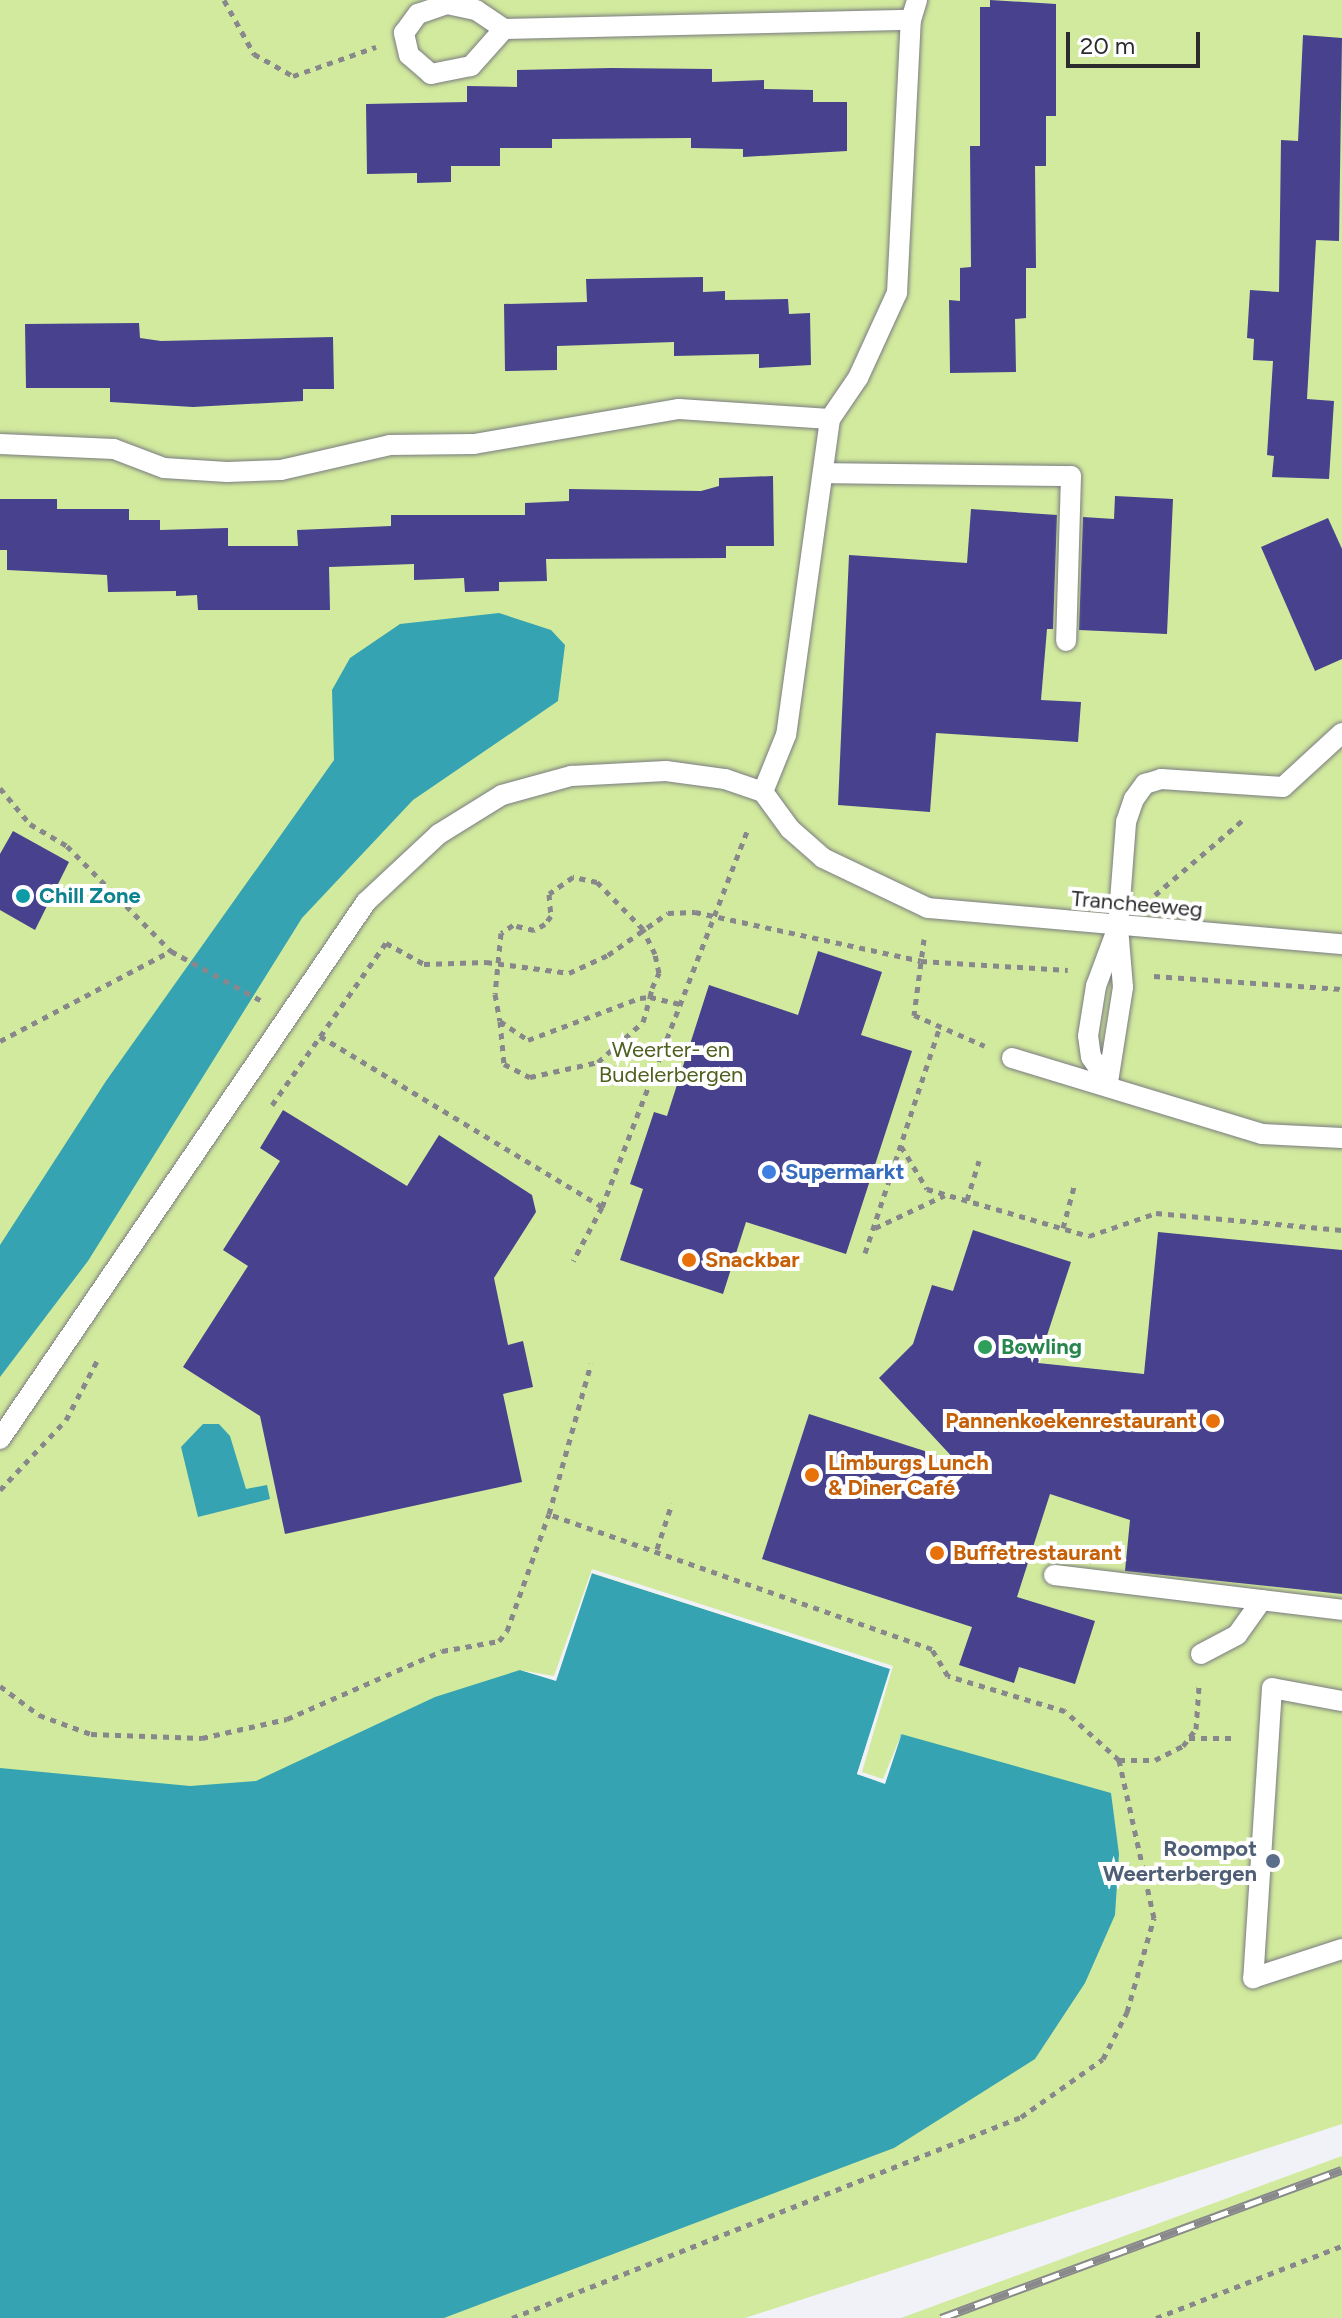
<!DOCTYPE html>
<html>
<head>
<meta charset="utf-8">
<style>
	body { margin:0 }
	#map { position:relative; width:1342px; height:2318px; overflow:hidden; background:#f1f1f8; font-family:Figtree,sans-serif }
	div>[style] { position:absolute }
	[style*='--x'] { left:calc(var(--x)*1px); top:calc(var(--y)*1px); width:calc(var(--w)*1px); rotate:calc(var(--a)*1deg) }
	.green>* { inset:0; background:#d2ea9d }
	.water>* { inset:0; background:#35a3b1 }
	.pier>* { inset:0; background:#f1f1f8 }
	.building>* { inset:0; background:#47418e }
	.path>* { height:5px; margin-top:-2.5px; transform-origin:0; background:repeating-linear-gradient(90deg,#87878c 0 6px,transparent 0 12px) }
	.roads { filter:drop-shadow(0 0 2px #7a7b81) drop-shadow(0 0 2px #7a7b81) }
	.service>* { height:20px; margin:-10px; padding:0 10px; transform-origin:10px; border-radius:10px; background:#fff }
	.rail>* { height:9px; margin-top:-4.5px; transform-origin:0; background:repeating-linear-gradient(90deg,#fff 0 18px,#88888d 0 36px); box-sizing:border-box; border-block:2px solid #88888d }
	.dots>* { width:22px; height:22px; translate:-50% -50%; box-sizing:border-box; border:4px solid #fff; border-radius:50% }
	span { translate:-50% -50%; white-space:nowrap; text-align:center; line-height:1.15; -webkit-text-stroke:8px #fff; paint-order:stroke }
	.culture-label { font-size:22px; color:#0d838f; font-weight:700 }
	.left { translate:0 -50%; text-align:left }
	.street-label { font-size:22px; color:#2c2c2f }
	.park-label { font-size:22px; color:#4e5f1e }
	.shop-label { font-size:22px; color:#366cbe; font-weight:700 }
	.food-label { font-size:22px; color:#c56008; font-weight:700 }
	.right { translate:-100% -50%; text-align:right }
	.leisure-label { font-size:22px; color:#27864d; font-weight:700 }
	.service-label { font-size:22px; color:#4e5e75; font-weight:700 }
	.scale { position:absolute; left:1066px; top:32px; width:134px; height:36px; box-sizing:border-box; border:4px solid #2c2c2f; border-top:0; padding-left:10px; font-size:24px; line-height:28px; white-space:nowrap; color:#2c2c2f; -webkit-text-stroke:6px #fff; paint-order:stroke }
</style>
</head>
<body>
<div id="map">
	<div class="green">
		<i style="clip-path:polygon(0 0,1342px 0,1342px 2124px,745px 2318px,0 2318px)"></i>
		<i style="clip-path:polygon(1342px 2156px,1342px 2318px,901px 2318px)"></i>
	</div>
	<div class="water">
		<i style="clip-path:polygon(499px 613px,551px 630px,565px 645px,558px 701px,413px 800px,302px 918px,88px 1261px,0 1377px,0 1245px,106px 1081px,334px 760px,332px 690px,350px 658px,400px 624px)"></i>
		<i style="clip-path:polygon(203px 1424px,219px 1424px,230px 1436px,246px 1489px,267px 1485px,270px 1499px,198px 1517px,181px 1447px)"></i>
		<i style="clip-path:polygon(591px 1573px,891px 1669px,857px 1774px,885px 1783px,901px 1734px,1111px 1793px,1119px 1854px,1115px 1915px,1085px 1983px,1035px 2059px,894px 2148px,444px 2318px,0 2318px,0 1768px,190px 1786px,256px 1781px,435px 1697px,520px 1670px,556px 1680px)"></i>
	</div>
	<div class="pier">
		<i style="clip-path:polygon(592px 1569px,893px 1666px,862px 1772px,883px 1779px,903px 1730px,885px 1784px,857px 1774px,890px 1669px,592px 1573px,556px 1681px,520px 1670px,554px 1676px)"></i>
	</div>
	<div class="building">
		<i style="clip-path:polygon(990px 0,1056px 4px,1056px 116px,1046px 116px,1046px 166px,1035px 166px,1036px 268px,1026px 268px,1026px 318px,1015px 319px,1016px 372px,950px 373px,949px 300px,960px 301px,960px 268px,971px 267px,970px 146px,980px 146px,980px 7px,990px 7px)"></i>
		<i style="clip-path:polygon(1303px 35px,1342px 38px,1339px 241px,1316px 240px,1307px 399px,1334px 401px,1329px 479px,1272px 477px,1274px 456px,1267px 455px,1273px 361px,1253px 360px,1254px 339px,1247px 338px,1250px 290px,1279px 292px,1281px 140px,1298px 141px)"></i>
		<i style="clip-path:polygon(611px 68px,712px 69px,712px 82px,764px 80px,764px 89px,813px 90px,813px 102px,847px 102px,847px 151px,743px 157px,743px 149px,691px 148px,691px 138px,552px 139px,552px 148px,500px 148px,500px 166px,451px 166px,451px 182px,417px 183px,417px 173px,367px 174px,366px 104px,467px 102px,467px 86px,517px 87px,517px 70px)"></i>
		<i style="clip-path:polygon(703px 277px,703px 292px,725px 291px,725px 300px,788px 299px,789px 314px,810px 313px,811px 365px,759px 368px,759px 354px,674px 356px,674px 342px,557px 346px,557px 370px,505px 371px,504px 304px,587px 302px,586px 279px)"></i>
		<i style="clip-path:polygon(139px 323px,140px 338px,161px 341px,333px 337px,334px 389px,303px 389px,303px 401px,193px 407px,110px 402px,110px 388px,26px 388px,25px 324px)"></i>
		<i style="clip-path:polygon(773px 476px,774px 546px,726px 546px,726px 558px,546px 559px,547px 581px,499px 582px,499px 591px,465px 592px,464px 578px,414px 580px,414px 564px,329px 567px,330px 610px,198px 610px,197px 595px,176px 596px,176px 591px,108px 592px,107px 575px,7px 570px,7px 550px,0 550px,0 499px,57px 499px,57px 509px,129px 509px,129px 520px,160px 520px,160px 530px,228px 528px,228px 546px,298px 546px,297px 530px,391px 526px,391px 515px,525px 515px,525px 503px,569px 501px,569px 489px,701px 491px,719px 486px,719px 478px)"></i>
		<i style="clip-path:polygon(1115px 496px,1173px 499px,1167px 634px,1079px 630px,1083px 517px,1114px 519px)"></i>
		<i style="clip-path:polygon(971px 509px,1057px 515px,1053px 629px,1047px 629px,1041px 700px,1081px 702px,1078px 742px,936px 733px,930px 812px,838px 805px,849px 555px,967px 563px)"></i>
		<i style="clip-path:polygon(1328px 518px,1342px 549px,1342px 659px,1315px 671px,1261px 547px)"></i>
		<i style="clip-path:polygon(13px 831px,69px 862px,35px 930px,0 910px,0 854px)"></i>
		<i style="clip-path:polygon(818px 951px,882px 972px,861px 1035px,912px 1051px,846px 1254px,746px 1222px,723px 1294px,620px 1260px,643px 1189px,630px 1184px,654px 1112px,667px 1116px,709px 985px,798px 1015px)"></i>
		<i style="clip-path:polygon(283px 1110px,407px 1186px,439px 1135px,532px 1195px,536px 1212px,494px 1278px,508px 1345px,523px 1341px,533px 1387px,503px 1394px,522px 1482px,285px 1534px,260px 1416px,183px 1367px,248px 1266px,223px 1250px,280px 1161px,260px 1148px)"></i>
		<i style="clip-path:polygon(973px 1230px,1071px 1262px,1038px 1363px,1144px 1374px,1158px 1232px,1342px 1250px,1342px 1594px,1125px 1571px,1130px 1520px,1050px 1494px,1017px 1597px,1095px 1621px,1075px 1684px,1019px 1667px,1014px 1683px,959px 1665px,972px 1627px,762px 1559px,809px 1414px,956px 1461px,879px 1378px,913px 1344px,932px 1285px,953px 1291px)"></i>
	</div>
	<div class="path">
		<i style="--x:224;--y:0;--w:62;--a:60.9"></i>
		<i style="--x:254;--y:54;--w:45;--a:29.4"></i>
		<i style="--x:293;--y:76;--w:88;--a:-19.3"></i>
		<i style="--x:0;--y:788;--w:47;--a:50.2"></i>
		<i style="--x:30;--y:824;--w:43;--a:30.7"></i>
		<i style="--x:67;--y:846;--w:148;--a:45.3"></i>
		<i style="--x:171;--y:951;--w:102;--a:28.8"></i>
		<i style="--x:1155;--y:895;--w:118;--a:-40.5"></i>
		<i style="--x:924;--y:939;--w:77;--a:97.5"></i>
		<i style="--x:914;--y:1015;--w:77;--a:23.6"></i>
		<i style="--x:1154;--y:976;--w:188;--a:4"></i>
		<i style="--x:500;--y:1021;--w:43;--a:84.7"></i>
		<i style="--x:504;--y:1064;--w:29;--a:27"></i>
		<i style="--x:530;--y:1077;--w:70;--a:-12.4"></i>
		<i style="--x:598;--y:1062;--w:60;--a:-41.6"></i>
		<i style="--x:643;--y:1022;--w:26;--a:-74"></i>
		<i style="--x:650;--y:997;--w:9;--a:-77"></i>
		<i style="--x:652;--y:988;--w:17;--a:-65"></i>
		<i style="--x:659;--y:973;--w:19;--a:-102"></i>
		<i style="--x:655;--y:954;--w:28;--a:-116"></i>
		<i style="--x:643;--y:929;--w:66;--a:-134.4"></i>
		<i style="--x:597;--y:882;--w:25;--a:-168"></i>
		<i style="--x:573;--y:877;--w:29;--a:145"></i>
		<i style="--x:549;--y:894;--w:22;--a:85"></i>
		<i style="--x:551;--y:916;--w:10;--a:127"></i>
		<i style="--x:545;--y:924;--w:13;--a:151"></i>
		<i style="--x:534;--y:930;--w:22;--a:-167"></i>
		<i style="--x:513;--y:925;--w:14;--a:146"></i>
		<i style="--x:501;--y:933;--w:61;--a:95.6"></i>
		<i style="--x:495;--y:994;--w:27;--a:80"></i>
		<i style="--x:500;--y:1021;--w:34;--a:34"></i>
		<i style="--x:528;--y:1040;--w:120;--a:-20.6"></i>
		<i style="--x:640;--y:998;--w:10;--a:-6"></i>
		<i style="--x:650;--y:997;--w:31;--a:13"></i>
		<i style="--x:320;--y:1036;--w:330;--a:31.2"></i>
		<i style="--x:602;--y:1207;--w:61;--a:118.2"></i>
		<i style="--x:0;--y:1041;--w:193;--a:-27.8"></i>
		<i style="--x:272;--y:1105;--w:198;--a:-54.9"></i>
		<i style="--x:386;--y:943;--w:43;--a:28.9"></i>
		<i style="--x:424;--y:964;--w:62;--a:-1.8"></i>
		<i style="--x:486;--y:962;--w:84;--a:7.5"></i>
		<i style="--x:569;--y:973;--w:43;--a:-24.8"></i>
		<i style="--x:608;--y:955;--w:73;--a:-35"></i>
		<i style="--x:668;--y:913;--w:27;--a:-2"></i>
		<i style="--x:695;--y:912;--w:231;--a:12.2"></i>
		<i style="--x:921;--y:961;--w:147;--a:3.5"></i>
		<i style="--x:901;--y:1146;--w:50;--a:58.8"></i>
		<i style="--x:927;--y:1189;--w:169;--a:16.2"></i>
		<i style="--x:1089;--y:1236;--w:71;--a:-18.9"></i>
		<i style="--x:1156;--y:1213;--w:187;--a:5.2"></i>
		<i style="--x:967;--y:1200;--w:41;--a:-72.9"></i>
		<i style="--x:602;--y:1207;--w:407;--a:-68.9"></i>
		<i style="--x:875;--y:1228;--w:77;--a:-25.2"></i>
		<i style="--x:1063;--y:1228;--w:47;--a:-75.1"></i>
		<i style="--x:865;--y:1253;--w:239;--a:-71.7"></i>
		<i style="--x:0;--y:1490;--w:96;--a:-46.7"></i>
		<i style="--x:66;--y:1420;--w:67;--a:-62.3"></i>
		<i style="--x:657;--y:1549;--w:48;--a:-71.9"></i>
		<i style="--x:0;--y:1686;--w:49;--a:36.6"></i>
		<i style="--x:39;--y:1715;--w:55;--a:20.1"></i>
		<i style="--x:91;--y:1734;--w:111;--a:2.1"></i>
		<i style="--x:202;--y:1738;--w:87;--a:-12.6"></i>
		<i style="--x:287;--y:1719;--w:169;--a:-23.7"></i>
		<i style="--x:442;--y:1651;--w:58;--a:-10"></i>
		<i style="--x:499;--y:1641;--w:13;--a:-51"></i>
		<i style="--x:507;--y:1631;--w:124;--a:-70.3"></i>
		<i style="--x:549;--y:1514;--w:156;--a:-74.4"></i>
		<i style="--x:1189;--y:1738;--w:46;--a:0"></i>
		<i style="--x:1119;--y:1760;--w:36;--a:0"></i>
		<i style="--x:1155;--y:1760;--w:31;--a:-27"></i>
		<i style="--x:1183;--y:1746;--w:21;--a:-53"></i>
		<i style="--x:1196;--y:1729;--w:43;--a:-86"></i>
		<i style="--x:512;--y:2318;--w:547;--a:-21.55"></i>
		<i style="--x:1021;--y:2117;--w:100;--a:-35.3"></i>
		<i style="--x:1103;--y:2059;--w:53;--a:-62.9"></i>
		<i style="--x:1127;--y:2012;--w:98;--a:-74"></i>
		<i style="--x:1154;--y:1918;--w:162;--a:-102.5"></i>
		<i style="--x:1119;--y:1760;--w:73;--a:-137.8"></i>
		<i style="--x:1065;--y:1711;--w:122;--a:-163.3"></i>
		<i style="--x:948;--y:1676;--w:31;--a:-121"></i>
		<i style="--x:932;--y:1649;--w:406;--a:-160.6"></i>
		<i style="--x:1156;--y:2318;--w:199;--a:-21.2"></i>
	</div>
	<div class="roads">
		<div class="service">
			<i style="--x:504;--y:29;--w:50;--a:131.7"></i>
			<i style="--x:471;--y:66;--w:41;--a:168.7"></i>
			<i style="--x:431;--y:74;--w:29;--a:-139"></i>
			<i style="--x:409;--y:55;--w:23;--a:-103"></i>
			<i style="--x:404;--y:33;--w:24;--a:-54"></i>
			<i style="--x:418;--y:14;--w:31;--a:-19"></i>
			<i style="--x:447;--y:4;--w:30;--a:12"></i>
			<i style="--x:476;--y:10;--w:34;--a:34"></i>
			<i style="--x:504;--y:29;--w:407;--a:-1.3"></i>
			<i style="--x:911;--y:20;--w:21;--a:-73"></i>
			<i style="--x:830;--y:419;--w:50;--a:-55.7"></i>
			<i style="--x:858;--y:378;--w:94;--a:-65.4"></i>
			<i style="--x:897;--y:293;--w:273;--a:-87.1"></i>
			<i style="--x:0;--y:444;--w:114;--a:2.5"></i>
			<i style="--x:114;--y:449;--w:53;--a:20.8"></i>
			<i style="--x:164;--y:468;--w:63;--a:3.6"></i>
			<i style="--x:227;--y:472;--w:54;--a:-2.1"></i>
			<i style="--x:281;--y:470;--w:112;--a:-12.9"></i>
			<i style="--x:390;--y:445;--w:84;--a:-0.7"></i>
			<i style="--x:474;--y:444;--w:208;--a:-9.7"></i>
			<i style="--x:679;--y:409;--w:151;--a:3.8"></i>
			<i style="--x:830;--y:419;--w:319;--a:97.9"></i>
			<i style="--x:786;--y:735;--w:61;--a:112"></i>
			<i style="--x:763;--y:792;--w:46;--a:53.9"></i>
			<i style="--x:790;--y:829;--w:44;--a:41.3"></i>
			<i style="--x:823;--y:858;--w:116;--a:25.5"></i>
			<i style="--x:928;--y:908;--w:416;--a:5"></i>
			<i style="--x:823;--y:473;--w:248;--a:0.7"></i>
			<i style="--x:1071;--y:476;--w:165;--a:91.7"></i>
			<i style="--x:1012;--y:1058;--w:261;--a:16.9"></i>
			<i style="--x:1262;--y:1134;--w:80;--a:2.9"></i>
			<i style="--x:1108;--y:1082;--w:96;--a:-81"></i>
			<i style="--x:1123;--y:987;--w:60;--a:-94.8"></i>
			<i style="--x:1118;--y:927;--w:105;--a:-85.6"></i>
			<i style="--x:1126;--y:822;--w:24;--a:-71"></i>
			<i style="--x:1134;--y:799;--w:19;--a:-54"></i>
			<i style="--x:1145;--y:784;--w:17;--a:-17"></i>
			<i style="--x:1161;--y:779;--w:122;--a:3.8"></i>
			<i style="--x:1283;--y:787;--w:80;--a:-42.5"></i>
			<i style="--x:1108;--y:1082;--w:30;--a:-124"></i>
			<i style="--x:1091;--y:1057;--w:21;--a:-98"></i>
			<i style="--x:1088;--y:1036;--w:51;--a:-80.9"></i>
			<i style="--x:1096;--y:986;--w:54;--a:-69.6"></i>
			<i style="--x:0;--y:1439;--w:650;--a:-55.72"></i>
			<i style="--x:366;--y:902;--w:100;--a:-43"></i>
			<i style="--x:439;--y:834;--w:74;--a:-31.8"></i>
			<i style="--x:502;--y:795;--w:72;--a:-15.4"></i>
			<i style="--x:571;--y:776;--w:95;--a:-3"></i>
			<i style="--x:666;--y:771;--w:60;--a:7.7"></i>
			<i style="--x:725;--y:779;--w:40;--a:18.9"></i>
			<i style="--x:1054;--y:1575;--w:290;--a:6.9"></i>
			<i style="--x:1201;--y:1654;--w:41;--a:-27.8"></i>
			<i style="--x:1237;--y:1635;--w:43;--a:-54.5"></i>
			<i style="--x:1342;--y:1701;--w:71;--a:-169.5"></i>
			<i style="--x:1272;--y:1688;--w:291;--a:93.7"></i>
			<i style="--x:1253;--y:1978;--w:94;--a:-18"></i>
		</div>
	</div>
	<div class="rail">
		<i style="--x:941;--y:2318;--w:427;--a:-20.3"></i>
	</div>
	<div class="dots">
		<i style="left:23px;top:896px;background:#0f9aa8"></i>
		<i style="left:769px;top:1172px;background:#3f7fe0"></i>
		<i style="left:689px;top:1260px;background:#e8710a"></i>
		<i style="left:985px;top:1347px;background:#2e9e5b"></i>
		<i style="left:1213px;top:1421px;background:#e8710a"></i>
		<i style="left:812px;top:1475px;background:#e8710a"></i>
		<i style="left:937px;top:1553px;background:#e8710a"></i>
		<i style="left:1273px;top:1861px;background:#5c6f8a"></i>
	</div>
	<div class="culture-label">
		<span class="left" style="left:39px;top:896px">Chill Zone</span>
	</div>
	<div class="street-label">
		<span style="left:1137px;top:904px;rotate:5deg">Trancheeweg</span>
	</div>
	<div class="park-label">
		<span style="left:671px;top:1062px">Weerter- en<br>Budelerbergen</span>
	</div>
	<div class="shop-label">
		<span class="left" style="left:785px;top:1172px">Supermarkt</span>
	</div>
	<div class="food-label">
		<span class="left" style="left:705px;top:1260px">Snackbar</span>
		<span class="right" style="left:1197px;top:1421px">Pannenkoekenrestaurant</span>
		<span class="left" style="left:828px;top:1475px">Limburgs Lunch<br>&amp; Diner Café</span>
		<span class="left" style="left:953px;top:1553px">Buffetrestaurant</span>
	</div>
	<div class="leisure-label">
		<span class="left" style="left:1001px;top:1347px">Bowling</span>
	</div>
	<div class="service-label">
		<span class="right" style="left:1257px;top:1861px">Roompot<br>Weerterbergen</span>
	</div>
	<div class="scale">20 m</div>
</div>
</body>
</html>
